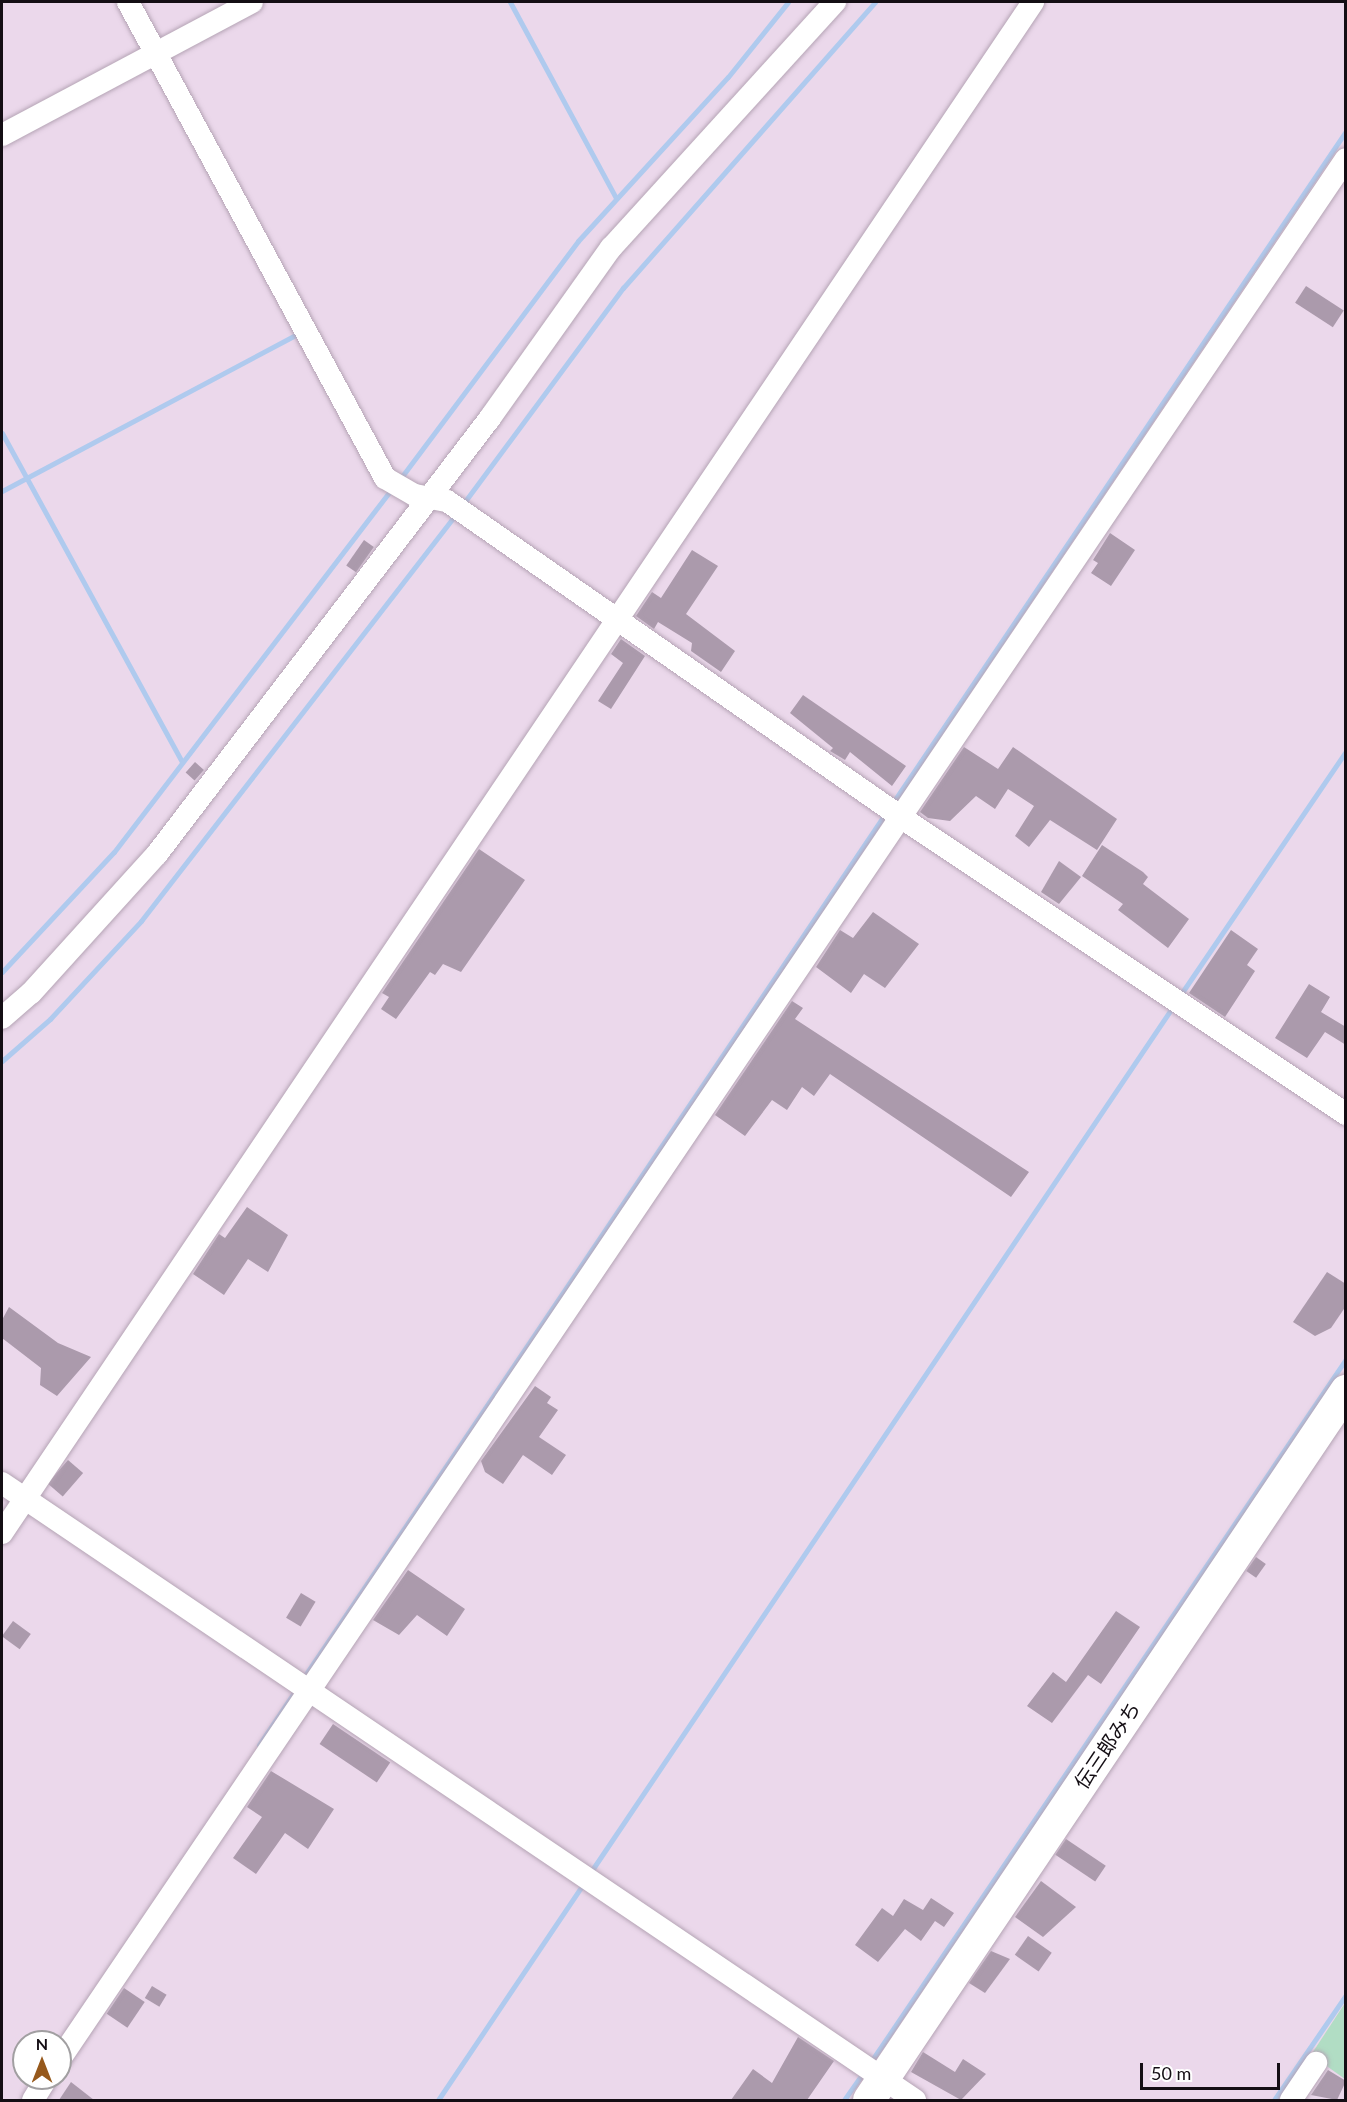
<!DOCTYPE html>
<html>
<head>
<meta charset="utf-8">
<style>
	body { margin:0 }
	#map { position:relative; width:1347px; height:2102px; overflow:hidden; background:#ebd8eb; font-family:Lato,"Noto Sans JP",sans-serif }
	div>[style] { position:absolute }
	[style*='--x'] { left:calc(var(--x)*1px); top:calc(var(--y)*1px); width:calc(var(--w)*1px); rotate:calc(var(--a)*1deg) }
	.green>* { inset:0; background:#b1ddc4 }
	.stream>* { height:5px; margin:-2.5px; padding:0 2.5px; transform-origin:2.5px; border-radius:2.5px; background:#afcaee }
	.building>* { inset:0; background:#ab9aac; transform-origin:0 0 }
	.roads { filter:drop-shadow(0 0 2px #b5a4b5) drop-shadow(0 0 2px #b5a4b5) }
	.street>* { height:22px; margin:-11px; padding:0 11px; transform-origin:11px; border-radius:11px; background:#fff }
	.secondary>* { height:32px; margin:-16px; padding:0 16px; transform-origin:16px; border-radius:16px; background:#fff }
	span { translate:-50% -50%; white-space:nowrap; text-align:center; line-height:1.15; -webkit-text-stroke:6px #fff; paint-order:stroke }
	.street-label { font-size:20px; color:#140e14 }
	.frame { position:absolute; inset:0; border:3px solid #140e14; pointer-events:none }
	.north { position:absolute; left:12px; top:2030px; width:60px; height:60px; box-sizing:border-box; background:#fff; border:2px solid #a19fa1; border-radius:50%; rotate:0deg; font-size:16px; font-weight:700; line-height:24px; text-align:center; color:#140e14 }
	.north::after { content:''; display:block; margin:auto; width:21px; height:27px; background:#96591c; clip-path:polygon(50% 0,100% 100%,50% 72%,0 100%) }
	.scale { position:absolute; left:1140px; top:2063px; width:140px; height:27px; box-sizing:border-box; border:3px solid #140e14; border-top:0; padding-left:8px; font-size:18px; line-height:21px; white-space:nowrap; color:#140e14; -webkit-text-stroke:4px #fff; paint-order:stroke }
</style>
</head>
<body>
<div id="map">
	<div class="green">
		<i style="clip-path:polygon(1345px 2003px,1345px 2079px,1311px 2055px)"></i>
	</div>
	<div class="stream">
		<i style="--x:510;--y:2;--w:223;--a:61.6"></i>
		<i style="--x:2;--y:433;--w:375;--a:61.3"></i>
		<i style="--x:400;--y:479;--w:297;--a:-53.2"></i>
		<i style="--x:578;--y:241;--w:222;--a:-47.6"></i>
		<i style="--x:728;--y:77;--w:96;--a:-51.3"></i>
		<i style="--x:2;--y:491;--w:334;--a:-28"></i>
		<i style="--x:463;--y:504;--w:269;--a:-53.5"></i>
		<i style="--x:623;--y:288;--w:381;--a:-48.6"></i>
		<i style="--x:892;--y:804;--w:812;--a:-56"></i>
		<i style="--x:2;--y:972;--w:164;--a:-47"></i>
		<i style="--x:114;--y:852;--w:458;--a:-52.6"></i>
		<i style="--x:1183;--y:991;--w:290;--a:-55.8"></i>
		<i style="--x:2;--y:1061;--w:64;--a:-41.2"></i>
		<i style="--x:50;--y:1019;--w:134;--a:-47.1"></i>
		<i style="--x:141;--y:921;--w:515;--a:-52.26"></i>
		<i style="--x:302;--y:1680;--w:1044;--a:-56.05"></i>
		<i style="--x:259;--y:1745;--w:69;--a:-56.3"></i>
		<i style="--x:590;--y:1873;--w:1043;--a:-56.07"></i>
		<i style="--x:870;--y:2063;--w:850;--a:-55.94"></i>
		<i style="--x:438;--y:2100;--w:262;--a:-56.1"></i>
		<i style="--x:844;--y:2100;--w:35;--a:-55"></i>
		<i style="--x:1274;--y:2100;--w:127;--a:-55.6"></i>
	</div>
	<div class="building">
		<i style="left:1306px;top:286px;width:45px;height:20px;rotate:33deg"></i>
		<i style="clip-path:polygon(1110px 533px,1135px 550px,1111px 586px,1091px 573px,1098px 563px,1093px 560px)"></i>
		<i style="left:364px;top:540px;width:12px;height:31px;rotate:35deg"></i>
		<i style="clip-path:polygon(692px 550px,718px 566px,686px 614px,735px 651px,721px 672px,691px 651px,692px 643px,658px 622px,654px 629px,636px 616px,652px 592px,661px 598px)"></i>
		<i style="clip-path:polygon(621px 639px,645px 656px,611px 709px,598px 701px,623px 663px,611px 654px)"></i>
		<i style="clip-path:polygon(803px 695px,906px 766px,892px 786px,850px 752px,845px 760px,830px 751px,833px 748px,790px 713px)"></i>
		<i style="clip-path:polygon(964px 747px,998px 769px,1013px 747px,1117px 819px,1097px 850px,1050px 820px,1029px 847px,1015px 836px,1034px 806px,1008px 789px,995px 809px,976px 796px,950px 821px,928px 818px,920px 812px)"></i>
		<i style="left:195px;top:762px;width:12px;height:14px;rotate:42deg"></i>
		<i style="clip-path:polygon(1102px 845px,1143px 872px,1148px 877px,1143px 884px,1189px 919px,1168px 948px,1118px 910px,1123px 904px,1082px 876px)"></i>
		<i style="clip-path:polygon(479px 849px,525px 880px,461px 972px,443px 964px,435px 975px,430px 972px,396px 1019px,381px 1009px,389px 997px,382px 993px)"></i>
		<i style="clip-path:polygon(1059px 861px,1081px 877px,1059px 904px,1041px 892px)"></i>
		<i style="clip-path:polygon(873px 912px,919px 944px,885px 988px,864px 974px,851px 993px,816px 967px,840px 930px,853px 938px)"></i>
		<i style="clip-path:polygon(1231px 930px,1258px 949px,1247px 965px,1255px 971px,1225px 1017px,1189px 993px)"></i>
		<i style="clip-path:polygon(1309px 984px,1330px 997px,1321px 1012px,1346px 1027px,1346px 1045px,1325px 1032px,1307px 1058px,1275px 1038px)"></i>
		<i style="clip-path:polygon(792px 1001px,803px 1008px,795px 1019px,1029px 1172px,1011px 1197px,830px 1074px,814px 1096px,802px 1087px,787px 1110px,772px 1100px,745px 1136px,715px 1115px)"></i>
		<i style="clip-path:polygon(247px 1207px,288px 1235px,268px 1272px,248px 1259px,224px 1295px,193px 1274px,219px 1234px,225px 1238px)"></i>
		<i style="clip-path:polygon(1327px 1272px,1346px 1284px,1346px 1306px,1331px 1328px,1315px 1336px,1293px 1322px)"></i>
		<i style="clip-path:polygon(9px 1307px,58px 1343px,91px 1357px,57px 1396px,40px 1385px,41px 1368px,2px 1338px,2px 1320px)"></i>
		<i style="clip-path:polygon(535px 1386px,551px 1397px,547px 1403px,558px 1410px,539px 1437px,566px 1455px,552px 1475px,523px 1455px,503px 1484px,485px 1472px,481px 1461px)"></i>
		<i style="left:68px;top:1460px;width:20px;height:31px;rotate:41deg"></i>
		<i style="left:1256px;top:1557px;width:12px;height:17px;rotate:35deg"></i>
		<i style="clip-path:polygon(408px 1570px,465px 1609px,447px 1636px,417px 1615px,399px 1635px,373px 1620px)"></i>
		<i style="left:301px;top:1593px;width:17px;height:29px;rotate:31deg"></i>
		<i style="clip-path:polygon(1116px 1611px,1140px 1627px,1101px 1684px,1088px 1675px,1052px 1723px,1027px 1706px,1053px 1672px,1066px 1682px)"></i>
		<i style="left:13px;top:1621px;width:22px;height:19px;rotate:36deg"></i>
		<i style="left:333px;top:1724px;width:69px;height:24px;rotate:34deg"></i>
		<i style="clip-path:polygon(271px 1771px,334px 1809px,308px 1849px,285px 1833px,256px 1874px,233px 1858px,262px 1817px,247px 1807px)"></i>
		<i style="left:1066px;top:1839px;width:48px;height:19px;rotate:34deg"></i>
		<i style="clip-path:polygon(1041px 1881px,1076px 1907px,1043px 1937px,1015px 1917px)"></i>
		<i style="clip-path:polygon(931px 1898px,954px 1913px,944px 1927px,935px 1921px,921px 1941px,905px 1929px,878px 1962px,855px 1945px,882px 1908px,893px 1916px,904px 1899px,923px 1910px)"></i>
		<i style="left:1028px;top:1936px;width:29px;height:23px;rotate:35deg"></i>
		<i style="clip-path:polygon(991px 1951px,1010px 1959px,985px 1993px,969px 1983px)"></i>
		<i style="left:152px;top:1986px;width:17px;height:14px;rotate:31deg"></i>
		<i style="left:124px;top:1988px;width:25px;height:31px;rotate:34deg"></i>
		<i style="clip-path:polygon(798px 2037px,834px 2061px,807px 2100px,731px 2100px,753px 2069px,772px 2083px)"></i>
		<i style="clip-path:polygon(923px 2052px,955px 2072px,963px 2059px,986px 2074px,961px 2100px,911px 2072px)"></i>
		<i style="clip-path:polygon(1328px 2070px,1346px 2081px,1337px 2100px,1311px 2095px)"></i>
		<i style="clip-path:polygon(71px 2082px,94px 2100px,59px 2100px)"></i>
	</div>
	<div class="roads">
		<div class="street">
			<i style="--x:128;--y:2;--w:541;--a:61.63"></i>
			<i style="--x:385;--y:478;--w:34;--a:30"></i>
			<i style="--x:415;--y:495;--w:33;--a:11"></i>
			<i style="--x:447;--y:501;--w:565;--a:34.84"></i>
			<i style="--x:911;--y:824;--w:523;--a:33.69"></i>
			<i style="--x:2;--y:135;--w:283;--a:-28"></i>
			<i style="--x:2;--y:1018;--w:38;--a:-41"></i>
			<i style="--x:31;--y:993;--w:188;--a:-47.8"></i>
			<i style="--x:157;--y:854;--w:549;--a:-52.63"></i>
			<i style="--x:490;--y:418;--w:209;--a:-54.6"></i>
			<i style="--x:611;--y:248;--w:333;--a:-47.7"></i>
			<i style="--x:2;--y:1483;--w:1102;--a:34.05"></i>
			<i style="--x:2;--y:1533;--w:1846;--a:-56.04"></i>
			<i style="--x:60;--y:2059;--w:2294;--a:-55.91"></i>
			<i style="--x:33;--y:2100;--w:26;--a:-58"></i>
			<i style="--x:1291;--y:2100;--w:45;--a:-56"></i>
		</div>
		<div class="secondary">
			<i style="--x:869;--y:2100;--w:855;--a:-56.07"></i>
		</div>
	</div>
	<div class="street-label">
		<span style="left:1107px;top:1745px;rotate:-56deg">伝三郎みち</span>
	</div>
	<div class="frame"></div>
	<div class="north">N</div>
	<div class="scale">50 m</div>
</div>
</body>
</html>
